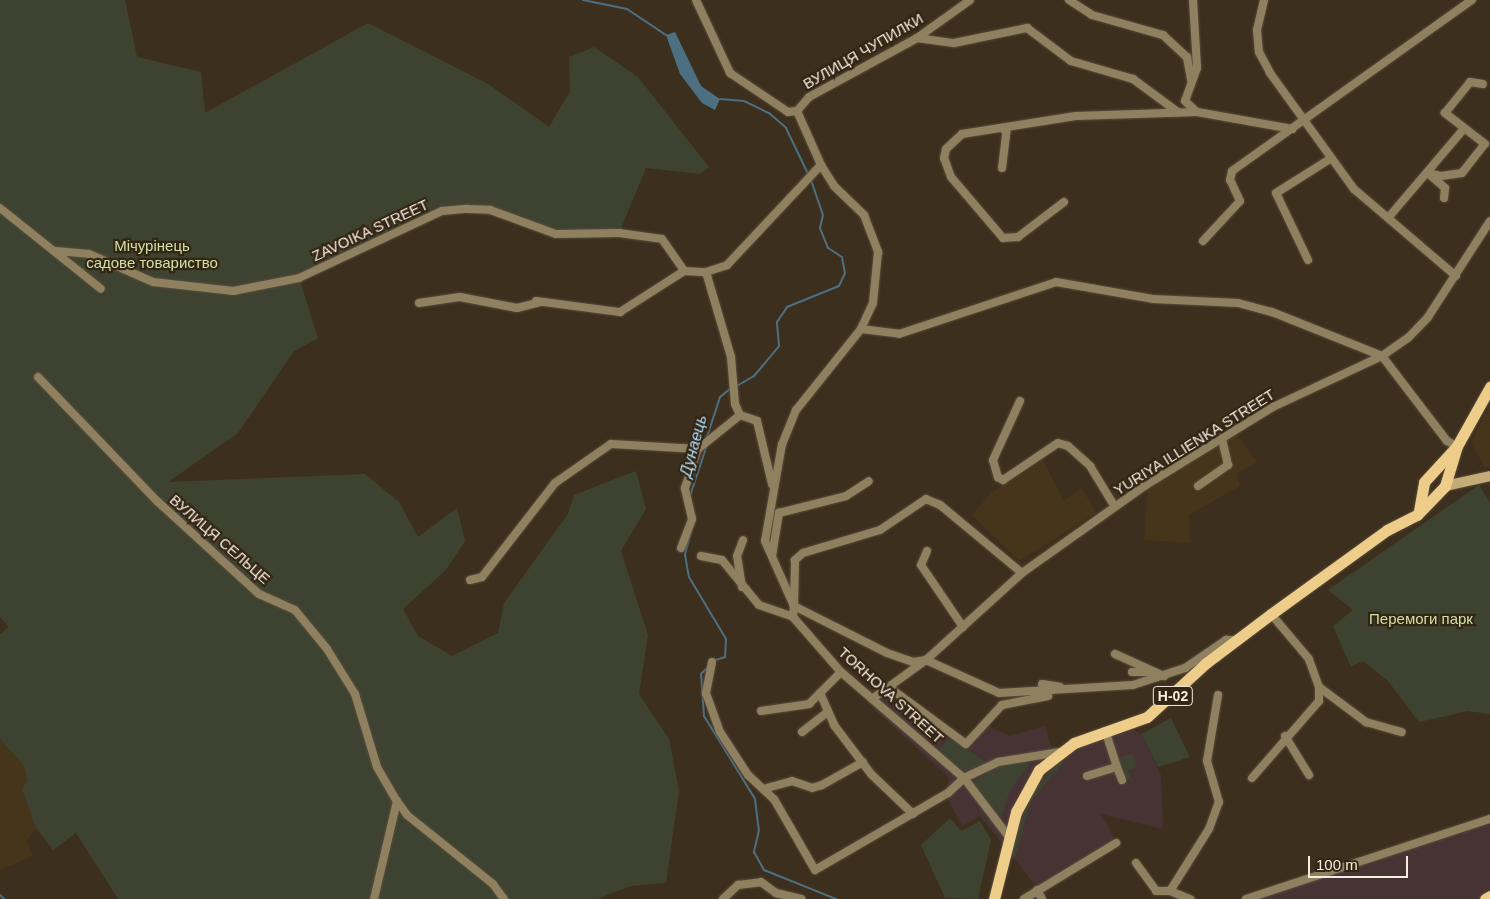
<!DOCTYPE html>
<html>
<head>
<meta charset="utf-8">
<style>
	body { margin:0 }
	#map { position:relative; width:1490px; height:899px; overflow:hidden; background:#3d2f1d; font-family:Helvetica,sans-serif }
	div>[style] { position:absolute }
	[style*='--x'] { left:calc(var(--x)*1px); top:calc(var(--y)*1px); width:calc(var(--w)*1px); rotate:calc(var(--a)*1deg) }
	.commercial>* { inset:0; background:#483334 }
	.built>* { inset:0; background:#46341b }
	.green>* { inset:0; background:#3e4331 }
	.water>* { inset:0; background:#4d6f82 }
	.stream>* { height:2px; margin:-1px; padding:0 1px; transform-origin:1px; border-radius:1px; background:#4d6f82 }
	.roads { filter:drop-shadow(0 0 1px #5a4d3c) drop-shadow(0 0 1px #5a4d3c) }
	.street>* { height:8px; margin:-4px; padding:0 4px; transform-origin:4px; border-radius:4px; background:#8f8060 }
	.secondary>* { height:10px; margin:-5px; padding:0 5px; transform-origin:5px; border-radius:5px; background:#c5ab78 }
	.primary>* { height:11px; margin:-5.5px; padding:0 5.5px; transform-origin:5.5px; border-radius:5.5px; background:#eecd8a }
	span { translate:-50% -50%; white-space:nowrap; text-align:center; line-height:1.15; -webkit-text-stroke:4.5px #332513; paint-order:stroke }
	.shield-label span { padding:1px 4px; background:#332513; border:1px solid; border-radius:4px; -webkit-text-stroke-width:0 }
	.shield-label { font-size:14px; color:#f5ece0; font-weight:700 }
	.street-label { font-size:15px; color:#f5ece0 }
	.park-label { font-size:15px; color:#cfe0a6 }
	.water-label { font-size:16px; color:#acdcf8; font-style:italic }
	.scale { position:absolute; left:1308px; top:856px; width:100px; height:22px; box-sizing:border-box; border:2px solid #f5ece0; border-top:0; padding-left:6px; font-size:15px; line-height:18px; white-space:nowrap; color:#f5ece0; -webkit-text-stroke:4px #332513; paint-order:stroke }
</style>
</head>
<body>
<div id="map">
	<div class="commercial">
		<i style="clip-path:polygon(891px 690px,962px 745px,979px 722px,1010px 736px,1045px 726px,1051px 747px,1075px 746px,1134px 730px,1141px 734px,1161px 775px,1163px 829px,1101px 814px,1117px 843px,1041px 892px,980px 816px,962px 826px,945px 794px,949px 778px,869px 704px)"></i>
		<i style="clip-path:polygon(1490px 819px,1490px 899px,1246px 899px)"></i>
	</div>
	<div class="built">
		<i style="clip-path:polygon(1490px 404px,1490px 466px,1486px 469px,1471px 443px)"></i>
		<i style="clip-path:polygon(1236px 433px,1257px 462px,1237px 473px,1240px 486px,1189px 515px,1190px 543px,1144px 540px,1148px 486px)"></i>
		<i style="clip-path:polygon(1043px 460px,1064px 501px,1082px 488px,1096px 513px,1019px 561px,972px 515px,991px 493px)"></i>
		<i style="clip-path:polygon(0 739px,24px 766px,27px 781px,22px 789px,36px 828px,27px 840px,33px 856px,0 870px)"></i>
	</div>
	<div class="green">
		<i style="clip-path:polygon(0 0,125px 0,137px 57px,201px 72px,205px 113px,368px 23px,488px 84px,549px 127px,570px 91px,569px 57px,594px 47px,638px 77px,709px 167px,700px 174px,646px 168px,619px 233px,556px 234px,490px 210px,442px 211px,299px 278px,318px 338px,294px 351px,238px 433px,168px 482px,365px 474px,399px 502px,418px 537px,457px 508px,465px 541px,446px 570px,403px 609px,418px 636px,452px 656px,498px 633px,504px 603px,568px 514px,574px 495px,636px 471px,646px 509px,621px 551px,648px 635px,639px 694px,669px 739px,679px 791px,666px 883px,631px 886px,597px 899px,118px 899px,76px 833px,53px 850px,36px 828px,22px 789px,27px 781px,24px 766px,0 739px,0 634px,9px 627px,0 617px)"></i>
		<i style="clip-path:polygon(1479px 485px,1490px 503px,1490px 714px,1468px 711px,1419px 722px,1388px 681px,1363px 661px,1351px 667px,1333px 626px,1353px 610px,1328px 590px)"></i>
		<i style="clip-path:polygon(1171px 718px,1190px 757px,1158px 767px,1141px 734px)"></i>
		<i style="clip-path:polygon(948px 739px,963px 746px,987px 763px,965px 771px,937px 753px)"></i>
		<i style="clip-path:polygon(1133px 754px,1137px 767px,1128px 770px,1133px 782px,1125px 777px,1120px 757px)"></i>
		<i style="clip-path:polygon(1061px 759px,1063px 764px,1031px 801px,1015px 858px,1011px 857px,1029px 796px)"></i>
		<i style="clip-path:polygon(1023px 760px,1029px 765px,1010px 790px,1001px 818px,973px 783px,999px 766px)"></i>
		<i style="clip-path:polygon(950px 818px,961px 831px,980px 821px,991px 840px,978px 899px,945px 898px,921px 845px)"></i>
	</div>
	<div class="water">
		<i style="clip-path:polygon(675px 32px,701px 86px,720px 99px,715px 110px,702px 103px,680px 74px,666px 35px)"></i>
	</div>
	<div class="stream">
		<i style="--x:583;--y:0;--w:45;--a:11.6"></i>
		<i style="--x:627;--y:9;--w:47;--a:33.7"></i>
		<i style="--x:720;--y:99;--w:24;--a:5"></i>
		<i style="--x:744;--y:101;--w:28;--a:26"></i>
		<i style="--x:769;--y:113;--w:23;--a:41"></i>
		<i style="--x:786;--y:128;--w:53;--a:64.4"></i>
		<i style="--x:735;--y:387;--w:22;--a:-30"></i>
		<i style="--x:754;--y:376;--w:39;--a:-50"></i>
		<i style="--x:779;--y:346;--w:24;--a:-95"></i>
		<i style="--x:777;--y:322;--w:18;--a:-56"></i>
		<i style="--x:787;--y:307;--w:56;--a:-22"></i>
		<i style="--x:839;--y:286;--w:14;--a:-65"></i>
		<i style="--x:845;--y:273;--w:16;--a:-101"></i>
		<i style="--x:842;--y:257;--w:17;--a:-147"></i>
		<i style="--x:828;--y:248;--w:22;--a:-112"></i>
		<i style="--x:820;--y:228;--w:13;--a:-77"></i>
		<i style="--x:823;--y:215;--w:37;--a:-109"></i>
		<i style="--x:707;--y:437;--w:42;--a:-72"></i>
		<i style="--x:720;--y:397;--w:14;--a:-39"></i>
		<i style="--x:690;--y:496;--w:54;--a:-71.6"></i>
		<i style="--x:695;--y:517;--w:39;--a:105"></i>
		<i style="--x:685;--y:555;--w:22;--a:80"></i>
		<i style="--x:689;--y:577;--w:72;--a:59.2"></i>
		<i style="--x:726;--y:639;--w:18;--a:93"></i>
		<i style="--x:725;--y:657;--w:13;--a:162"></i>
		<i style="--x:708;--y:667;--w:10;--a:135"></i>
		<i style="--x:701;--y:674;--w:42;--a:85.9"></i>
		<i style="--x:704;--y:716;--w:97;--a:58.4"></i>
		<i style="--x:755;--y:799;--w:31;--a:83"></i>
		<i style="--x:759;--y:830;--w:23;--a:103"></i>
		<i style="--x:754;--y:852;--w:21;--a:61"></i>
		<i style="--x:764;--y:870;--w:78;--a:21.9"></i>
		<i style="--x:0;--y:895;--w:6;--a:45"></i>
	</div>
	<div class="roads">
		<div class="street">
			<i style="--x:696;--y:0;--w:81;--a:65"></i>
			<i style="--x:730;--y:73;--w:70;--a:33.9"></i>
			<i style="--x:788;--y:112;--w:9;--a:-6"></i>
			<i style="--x:797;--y:111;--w:59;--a:66"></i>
			<i style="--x:821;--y:165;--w:25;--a:58"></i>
			<i style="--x:834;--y:186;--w:42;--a:44"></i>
			<i style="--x:864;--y:215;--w:40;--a:69"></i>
			<i style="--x:878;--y:252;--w:51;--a:95.6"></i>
			<i style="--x:873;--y:303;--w:29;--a:115"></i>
			<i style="--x:861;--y:329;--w:104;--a:128.7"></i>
			<i style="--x:796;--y:410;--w:37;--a:112"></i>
			<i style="--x:782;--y:444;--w:98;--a:99.9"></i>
			<i style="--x:765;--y:541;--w:71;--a:66"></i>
			<i style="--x:794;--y:606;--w:11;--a:95"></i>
			<i style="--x:793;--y:617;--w:73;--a:48.9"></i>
			<i style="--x:841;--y:672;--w:162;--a:40.8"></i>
			<i style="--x:964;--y:778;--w:74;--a:52.7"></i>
			<i style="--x:1069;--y:0;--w:27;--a:33"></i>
			<i style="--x:1092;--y:15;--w:74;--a:15.7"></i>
			<i style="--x:1163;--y:35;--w:33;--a:43"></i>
			<i style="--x:1187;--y:57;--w:23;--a:80"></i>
			<i style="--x:1193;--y:0;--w:68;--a:86.6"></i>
			<i style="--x:1197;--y:68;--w:35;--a:110"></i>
			<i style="--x:1185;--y:101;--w:16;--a:43"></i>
			<i style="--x:1264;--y:0;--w:31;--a:103"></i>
			<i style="--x:1257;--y:30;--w:22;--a:85"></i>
			<i style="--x:1259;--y:52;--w:24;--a:62"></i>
			<i style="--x:1270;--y:73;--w:143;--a:54.1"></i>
			<i style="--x:1354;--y:189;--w:134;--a:40.5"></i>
			<i style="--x:917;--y:38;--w:37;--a:8"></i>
			<i style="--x:954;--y:43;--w:75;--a:-11.6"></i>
			<i style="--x:1027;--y:28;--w:55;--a:36.9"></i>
			<i style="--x:1071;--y:61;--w:65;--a:16.2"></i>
			<i style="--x:1133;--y:79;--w:56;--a:36.3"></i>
			<i style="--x:797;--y:111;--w:18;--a:-49"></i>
			<i style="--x:809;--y:97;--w:123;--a:-28.6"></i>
			<i style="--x:917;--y:38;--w:65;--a:-35.6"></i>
			<i style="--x:1002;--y:168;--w:41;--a:-83"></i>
			<i style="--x:1007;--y:127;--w:4;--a:146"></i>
			<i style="--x:1444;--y:198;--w:10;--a:-84"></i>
			<i style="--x:1445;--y:188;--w:23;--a:-139"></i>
			<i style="--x:1428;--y:173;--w:13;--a:13"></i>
			<i style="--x:1441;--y:176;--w:21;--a:-8"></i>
			<i style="--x:1462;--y:173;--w:37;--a:-52"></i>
			<i style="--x:1485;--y:144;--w:51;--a:-142.2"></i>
			<i style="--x:1445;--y:113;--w:40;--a:-51"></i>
			<i style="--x:1470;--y:82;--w:13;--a:9"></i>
			<i style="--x:1064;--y:202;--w:58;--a:142.7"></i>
			<i style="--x:1018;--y:237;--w:15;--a:176"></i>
			<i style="--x:1003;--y:238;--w:80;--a:-130.4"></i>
			<i style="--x:951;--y:177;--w:20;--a:-110"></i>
			<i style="--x:944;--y:158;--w:9;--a:-77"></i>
			<i style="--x:946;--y:149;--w:22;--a:-43"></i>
			<i style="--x:962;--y:134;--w:115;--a:-9"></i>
			<i style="--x:1076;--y:116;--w:121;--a:-1.9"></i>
			<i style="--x:1197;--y:112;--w:97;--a:10.1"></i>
			<i style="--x:0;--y:208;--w:129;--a:38.7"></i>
			<i style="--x:1388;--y:218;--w:116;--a:-49.6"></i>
			<i style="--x:1203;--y:241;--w:54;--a:-47.2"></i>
			<i style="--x:1240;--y:201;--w:23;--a:-115"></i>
			<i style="--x:1230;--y:180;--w:9;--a:-77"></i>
			<i style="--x:1232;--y:171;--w:295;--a:-35.5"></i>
			<i style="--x:56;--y:251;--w:33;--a:5"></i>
			<i style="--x:89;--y:254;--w:70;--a:23.6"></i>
			<i style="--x:153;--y:282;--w:81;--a:6.4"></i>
			<i style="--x:233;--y:291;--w:67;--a:-11.1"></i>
			<i style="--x:299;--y:278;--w:158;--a:-25.1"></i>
			<i style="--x:442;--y:211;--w:25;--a:-5"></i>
			<i style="--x:467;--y:209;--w:23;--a:2"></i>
			<i style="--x:490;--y:210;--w:70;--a:20"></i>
			<i style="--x:556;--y:234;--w:63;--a:-0.9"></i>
			<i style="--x:619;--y:233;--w:43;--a:7.9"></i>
			<i style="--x:662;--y:239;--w:39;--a:55"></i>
			<i style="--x:1308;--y:260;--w:74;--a:-115.5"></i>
			<i style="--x:1276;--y:193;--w:64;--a:-32.2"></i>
			<i style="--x:684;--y:271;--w:22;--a:3"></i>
			<i style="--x:706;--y:272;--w:89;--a:73.6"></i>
			<i style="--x:731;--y:357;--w:47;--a:85.1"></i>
			<i style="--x:735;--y:404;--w:12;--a:66"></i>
			<i style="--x:740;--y:415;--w:18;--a:19"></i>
			<i style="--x:757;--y:421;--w:65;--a:76.6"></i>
			<i style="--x:706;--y:272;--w:22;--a:-18"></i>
			<i style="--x:727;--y:265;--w:137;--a:-46.8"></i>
			<i style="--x:536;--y:301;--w:85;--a:7.5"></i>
			<i style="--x:620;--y:312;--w:76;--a:-32.6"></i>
			<i style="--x:419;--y:303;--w:41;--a:-8.3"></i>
			<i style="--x:460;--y:297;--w:58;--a:10.9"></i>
			<i style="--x:517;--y:308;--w:25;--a:-14"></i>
			<i style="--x:861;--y:329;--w:38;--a:7"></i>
			<i style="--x:899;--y:334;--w:165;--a:-18.3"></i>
			<i style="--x:1056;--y:282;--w:98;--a:9.9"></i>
			<i style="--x:1153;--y:299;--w:85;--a:2.7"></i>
			<i style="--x:1238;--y:303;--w:35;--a:15"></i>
			<i style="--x:1272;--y:312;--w:118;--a:21.8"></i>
			<i style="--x:1382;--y:356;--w:107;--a:52.6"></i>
			<i style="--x:1447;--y:441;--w:11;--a:27"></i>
			<i style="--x:38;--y:377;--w:172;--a:46.2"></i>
			<i style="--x:157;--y:501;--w:138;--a:42.4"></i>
			<i style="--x:259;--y:594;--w:39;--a:24"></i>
			<i style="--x:295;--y:610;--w:50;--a:50.6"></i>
			<i style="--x:327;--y:649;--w:53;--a:58.1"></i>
			<i style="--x:355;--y:694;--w:76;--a:73.2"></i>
			<i style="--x:377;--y:767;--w:39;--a:60"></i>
			<i style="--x:397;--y:801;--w:101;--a:103.2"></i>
			<i style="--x:1020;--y:401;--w:65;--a:114.6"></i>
			<i style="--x:993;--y:460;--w:18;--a:74"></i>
			<i style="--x:998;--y:477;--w:6;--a:31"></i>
			<i style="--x:1003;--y:480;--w:66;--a:-33.9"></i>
			<i style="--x:1058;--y:443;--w:10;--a:17"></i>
			<i style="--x:1068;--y:446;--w:30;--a:42"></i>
			<i style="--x:1090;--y:466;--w:42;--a:58.6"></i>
			<i style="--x:1198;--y:486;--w:37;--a:-35"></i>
			<i style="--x:1228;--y:465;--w:26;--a:-103"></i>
			<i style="--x:681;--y:548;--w:31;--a:-69"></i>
			<i style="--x:692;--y:519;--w:32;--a:-103"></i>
			<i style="--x:685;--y:488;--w:41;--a:-71.6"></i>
			<i style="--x:698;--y:449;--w:54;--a:-39"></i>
			<i style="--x:927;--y:551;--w:15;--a:113"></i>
			<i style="--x:921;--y:565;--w:75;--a:55.9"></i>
			<i style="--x:701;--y:556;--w:21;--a:11"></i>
			<i style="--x:722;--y:560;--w:58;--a:50.6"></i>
			<i style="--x:759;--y:605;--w:36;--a:19"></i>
			<i style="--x:772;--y:556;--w:44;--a:-80.8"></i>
			<i style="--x:779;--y:513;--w:69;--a:-14.2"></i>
			<i style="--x:846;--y:496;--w:27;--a:-33"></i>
			<i style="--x:1022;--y:573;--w:107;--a:-140.3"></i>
			<i style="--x:940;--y:505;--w:15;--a:-157"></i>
			<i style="--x:926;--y:499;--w:55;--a:146"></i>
			<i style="--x:880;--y:530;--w:80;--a:163.4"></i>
			<i style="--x:803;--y:553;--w:11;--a:139"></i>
			<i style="--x:795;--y:560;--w:46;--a:91.2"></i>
			<i style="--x:794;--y:606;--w:104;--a:26.8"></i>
			<i style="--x:887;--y:653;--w:28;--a:19"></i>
			<i style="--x:913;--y:662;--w:13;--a:-9"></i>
			<i style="--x:926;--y:660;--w:80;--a:24.3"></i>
			<i style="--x:999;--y:693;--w:134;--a:-3.4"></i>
			<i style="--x:1133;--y:685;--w:55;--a:-18.1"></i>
			<i style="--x:1185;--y:668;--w:50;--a:-34.3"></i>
			<i style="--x:1226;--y:640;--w:9;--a:0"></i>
			<i style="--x:470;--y:580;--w:12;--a:-14"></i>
			<i style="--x:482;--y:577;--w:119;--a:-52.2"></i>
			<i style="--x:555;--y:483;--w:68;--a:-34.9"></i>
			<i style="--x:611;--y:444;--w:87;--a:3.3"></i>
			<i style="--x:742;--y:587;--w:31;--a:-99"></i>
			<i style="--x:737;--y:556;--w:17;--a:-69"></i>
			<i style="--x:1115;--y:654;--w:54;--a:24.2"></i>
			<i style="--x:712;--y:662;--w:32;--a:101"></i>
			<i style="--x:706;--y:693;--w:41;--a:70.3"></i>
			<i style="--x:720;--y:732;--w:51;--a:56.9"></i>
			<i style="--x:748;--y:775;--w:35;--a:43"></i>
			<i style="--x:774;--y:799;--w:82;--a:60"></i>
			<i style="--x:815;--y:870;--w:154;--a:-30.1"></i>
			<i style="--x:948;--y:793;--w:22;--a:-43"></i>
			<i style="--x:964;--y:778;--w:38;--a:-25"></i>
			<i style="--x:998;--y:762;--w:63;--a:-9.2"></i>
			<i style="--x:1132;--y:672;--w:19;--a:0"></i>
			<i style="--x:1042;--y:684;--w:18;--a:9"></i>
			<i style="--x:1319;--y:687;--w:59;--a:36.7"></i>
			<i style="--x:1366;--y:722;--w:37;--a:16"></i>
			<i style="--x:890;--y:688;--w:94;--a:36.4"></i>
			<i style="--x:966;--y:744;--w:53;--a:-47.3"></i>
			<i style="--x:1002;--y:705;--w:47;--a:-11.1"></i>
			<i style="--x:820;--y:693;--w:35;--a:66"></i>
			<i style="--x:834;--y:725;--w:61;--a:52.9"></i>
			<i style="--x:871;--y:774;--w:58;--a:43.6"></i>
			<i style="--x:872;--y:699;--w:67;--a:-35.8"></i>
			<i style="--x:926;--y:660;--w:130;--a:-42.2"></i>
			<i style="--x:1022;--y:573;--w:152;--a:-35.4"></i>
			<i style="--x:1146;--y:485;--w:149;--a:-31.6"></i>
			<i style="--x:1273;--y:407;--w:120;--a:-25.1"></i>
			<i style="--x:1382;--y:356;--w:32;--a:-35"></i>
			<i style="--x:1408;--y:338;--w:29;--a:-46"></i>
			<i style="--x:1428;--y:317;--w:114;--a:-57.1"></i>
			<i style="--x:761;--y:711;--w:49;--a:-8.3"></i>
			<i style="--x:809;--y:704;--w:45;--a:-45"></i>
			<i style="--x:802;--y:732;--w:33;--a:-38"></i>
			<i style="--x:1285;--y:736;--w:46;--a:58.4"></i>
			<i style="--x:1117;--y:767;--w:14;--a:69"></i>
			<i style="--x:1087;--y:776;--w:31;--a:-17"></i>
			<i style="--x:1117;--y:767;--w:38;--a:-108"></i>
			<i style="--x:1252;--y:778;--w:102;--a:-49"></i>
			<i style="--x:1319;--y:701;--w:14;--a:-90"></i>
			<i style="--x:1319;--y:687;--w:30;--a:-110"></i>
			<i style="--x:1309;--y:659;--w:59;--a:-130.2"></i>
			<i style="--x:763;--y:789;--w:30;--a:-15"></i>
			<i style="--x:792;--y:781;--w:21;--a:19"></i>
			<i style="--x:812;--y:788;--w:10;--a:-17"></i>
			<i style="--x:822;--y:785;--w:47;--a:-29.3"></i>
			<i style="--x:397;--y:801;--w:17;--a:54"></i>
			<i style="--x:407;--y:815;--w:110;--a:38.7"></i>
			<i style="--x:493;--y:884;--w:19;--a:54"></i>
			<i style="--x:1136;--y:863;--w:34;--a:54"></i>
			<i style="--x:1156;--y:891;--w:14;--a:0"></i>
			<i style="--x:1170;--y:891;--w:73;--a:-57.8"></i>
			<i style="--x:1209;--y:829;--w:29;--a:-70"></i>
			<i style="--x:1219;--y:802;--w:43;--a:-106.3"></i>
			<i style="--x:1207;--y:761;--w:67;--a:-80.5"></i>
			<i style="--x:1037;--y:890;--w:10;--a:61"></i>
			<i style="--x:1170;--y:891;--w:22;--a:22"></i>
			<i style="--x:723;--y:899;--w:21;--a:-43"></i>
			<i style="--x:738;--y:885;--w:23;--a:-7"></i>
			<i style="--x:761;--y:882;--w:19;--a:36"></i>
			<i style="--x:776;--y:893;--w:26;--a:13"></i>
			<i style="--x:1024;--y:899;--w:108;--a:-31.3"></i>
			<i style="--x:1246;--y:899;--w:257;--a:-18.2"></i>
		</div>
		<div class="secondary">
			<i style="--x:1445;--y:486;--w:46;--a:-12.5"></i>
		</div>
		<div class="primary">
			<i style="--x:1419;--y:511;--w:29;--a:-80"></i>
			<i style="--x:1424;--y:482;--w:49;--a:-47.5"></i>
			<i style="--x:1457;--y:446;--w:68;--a:-60.8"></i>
			<i style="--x:994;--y:899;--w:90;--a:-75.8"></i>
			<i style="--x:1016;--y:812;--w:48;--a:-61.3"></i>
			<i style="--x:1039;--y:770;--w:44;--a:-37.6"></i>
			<i style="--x:1074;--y:743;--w:77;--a:-19.6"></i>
			<i style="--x:1147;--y:717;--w:80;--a:-42.5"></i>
			<i style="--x:1206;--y:663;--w:81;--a:-37"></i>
			<i style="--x:1271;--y:614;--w:143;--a:-35.9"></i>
			<i style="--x:1387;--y:530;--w:34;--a:-27"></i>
			<i style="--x:1417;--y:515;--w:40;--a:-46"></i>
			<i style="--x:1445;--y:486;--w:42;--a:-73.3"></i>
			<i style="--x:1485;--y:899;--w:6;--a:-31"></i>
		</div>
	</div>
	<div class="shield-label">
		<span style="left:1173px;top:696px">Н-02</span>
	</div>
	<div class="street-label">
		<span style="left:863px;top:51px;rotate:-30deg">ВУЛИЦЯ ЧУПИЛКИ</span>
		<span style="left:370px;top:230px;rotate:-25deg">ZAVOIKA STREET</span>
		<span style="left:1194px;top:442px;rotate:-32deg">YURIYA ILLIENKA STREET</span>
		<span style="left:220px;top:539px;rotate:41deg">ВУЛИЦЯ СЕЛЬЦЕ</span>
		<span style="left:891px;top:695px;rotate:42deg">TORHOVA STREET</span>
	</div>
	<div class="park-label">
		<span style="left:152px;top:254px">Мічурінець<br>садове товариство</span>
		<span style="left:1421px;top:619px">Перемоги парк</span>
	</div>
	<div class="water-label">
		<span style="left:694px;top:446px;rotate:-75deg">Дунаець</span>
	</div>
	<div class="scale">100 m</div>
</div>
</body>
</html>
